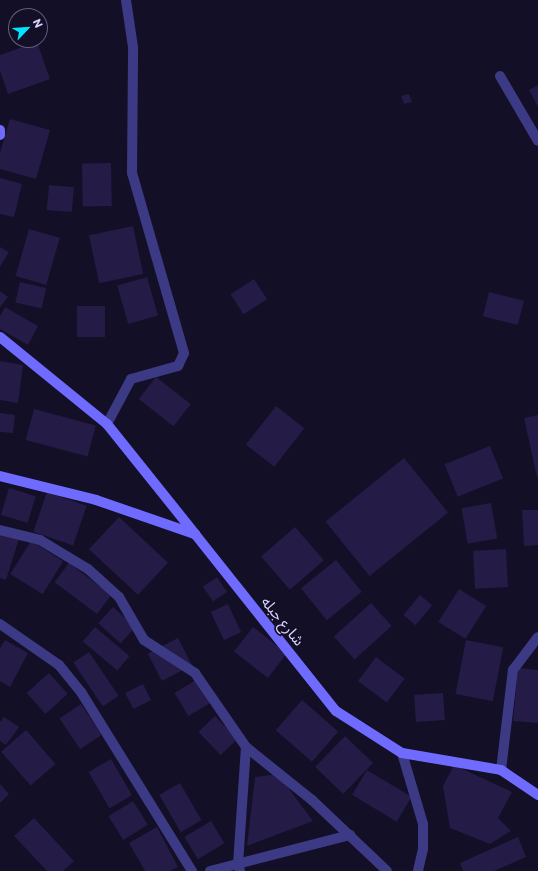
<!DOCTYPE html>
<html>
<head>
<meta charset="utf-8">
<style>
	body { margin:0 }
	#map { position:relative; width:538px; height:871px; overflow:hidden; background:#130f26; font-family:Commissioner,"Noto Sans Arabic",sans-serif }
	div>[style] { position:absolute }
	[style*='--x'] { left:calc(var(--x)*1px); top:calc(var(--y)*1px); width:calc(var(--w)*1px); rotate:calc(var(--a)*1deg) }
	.building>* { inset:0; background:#241b47; transform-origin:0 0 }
	.street>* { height:10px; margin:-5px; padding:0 5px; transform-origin:5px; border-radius:5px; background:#3d3a85 }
	.secondary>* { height:10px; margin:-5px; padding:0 5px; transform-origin:5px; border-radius:5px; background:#6f6bff }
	span { translate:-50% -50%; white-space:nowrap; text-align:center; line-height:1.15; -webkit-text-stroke:3.5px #130f26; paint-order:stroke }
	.street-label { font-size:15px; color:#d9d4ff }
	.north { position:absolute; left:8px; top:8px; width:40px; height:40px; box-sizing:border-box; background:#130f26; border:1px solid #625e7d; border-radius:50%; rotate:65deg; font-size:11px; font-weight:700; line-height:16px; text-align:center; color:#d9d4ff }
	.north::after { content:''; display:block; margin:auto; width:14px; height:18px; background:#00e5ff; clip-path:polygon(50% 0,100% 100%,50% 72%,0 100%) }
</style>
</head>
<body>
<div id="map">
	<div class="building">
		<i style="clip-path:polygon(37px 42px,50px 79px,8px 94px,0 71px,0 55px)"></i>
		<i style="clip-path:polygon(538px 85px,538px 107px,529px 90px)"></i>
		<i style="clip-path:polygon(409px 94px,412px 102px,404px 104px,401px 96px)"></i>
		<i style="clip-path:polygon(10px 119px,50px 130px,36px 179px,0 169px,0 153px)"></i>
		<i style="left:111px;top:163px;width:43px;height:29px;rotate:89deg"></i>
		<i style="clip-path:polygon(0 178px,22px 184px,14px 217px,0 214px)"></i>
		<i style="left:49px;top:185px;width:25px;height:25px;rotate:5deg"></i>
		<i style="left:133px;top:226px;width:49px;height:45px;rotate:78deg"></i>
		<i style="left:29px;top:229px;width:32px;height:49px;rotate:16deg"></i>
		<i style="clip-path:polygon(0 247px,9px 252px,0 267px)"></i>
		<i style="left:147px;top:277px;width:40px;height:31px;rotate:74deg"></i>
		<i style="left:254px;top:279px;width:24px;height:28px;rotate:57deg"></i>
		<i style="left:20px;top:282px;width:27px;height:21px;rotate:13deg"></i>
		<i style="clip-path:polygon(0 291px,8px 297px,0 307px)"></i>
		<i style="left:489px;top:292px;width:36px;height:25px;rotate:14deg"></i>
		<i style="left:77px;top:306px;width:28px;height:31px"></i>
		<i style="clip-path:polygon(5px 307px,38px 326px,28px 345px,0 329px,0 316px)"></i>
		<i style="clip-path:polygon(0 361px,23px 365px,18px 403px,0 400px)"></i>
		<i style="left:156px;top:377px;width:44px;height:28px;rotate:38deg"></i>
		<i style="left:276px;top:406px;width:36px;height:49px;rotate:38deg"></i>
		<i style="left:34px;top:409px;width:64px;height:32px;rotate:15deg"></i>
		<i style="clip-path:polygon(0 413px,15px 415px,13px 433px,0 432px)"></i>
		<i style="clip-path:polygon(538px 415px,538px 477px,537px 477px,524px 418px)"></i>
		<i style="left:490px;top:446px;width:35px;height:49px;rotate:68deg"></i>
		<i style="left:404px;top:458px;width:70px;height:101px;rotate:51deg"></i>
		<i style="left:9px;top:488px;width:28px;height:28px;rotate:17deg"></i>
		<i style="left:47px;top:492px;width:42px;height:42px;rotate:19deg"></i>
		<i style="left:491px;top:503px;width:36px;height:30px;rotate:80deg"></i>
		<i style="clip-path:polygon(522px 510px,538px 510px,538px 545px,524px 546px)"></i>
		<i style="left:119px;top:517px;width:67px;height:44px;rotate:43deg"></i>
		<i style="left:295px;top:527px;width:44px;height:45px;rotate:49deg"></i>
		<i style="clip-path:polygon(0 533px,19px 539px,6px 580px,0 578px)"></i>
		<i style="left:31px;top:541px;width:38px;height:39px;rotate:32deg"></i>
		<i style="left:506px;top:549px;width:38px;height:33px;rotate:87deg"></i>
		<i style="left:336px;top:560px;width:41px;height:45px;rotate:51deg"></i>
		<i style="left:69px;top:563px;width:53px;height:24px;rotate:37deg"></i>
		<i style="left:217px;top:577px;width:18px;height:17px;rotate:56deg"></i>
		<i style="left:459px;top:589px;width:32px;height:39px;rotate:32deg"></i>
		<i style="left:420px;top:595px;width:16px;height:26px;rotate:40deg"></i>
		<i style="left:371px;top:603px;width:31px;height:50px;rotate:48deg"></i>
		<i style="left:228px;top:604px;width:31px;height:19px;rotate:65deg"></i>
		<i style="left:113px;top:607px;width:30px;height:22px;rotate:42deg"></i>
		<i style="left:95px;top:627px;width:45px;height:19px;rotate:40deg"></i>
		<i style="left:253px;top:627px;width:43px;height:31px;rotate:38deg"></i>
		<i style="left:178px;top:638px;width:31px;height:34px;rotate:63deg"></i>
		<i style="clip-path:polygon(5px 640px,28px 653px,10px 687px,0 681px,0 648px)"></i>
		<i style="left:466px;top:640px;width:38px;height:55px;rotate:11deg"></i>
		<i style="left:89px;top:652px;width:53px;height:19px;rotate:56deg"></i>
		<i style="left:376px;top:657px;width:36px;height:30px;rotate:37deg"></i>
		<i style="clip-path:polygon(518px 668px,538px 670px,538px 723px,513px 721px)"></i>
		<i style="left:49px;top:673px;width:28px;height:30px;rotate:48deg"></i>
		<i style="left:201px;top:677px;width:27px;height:31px;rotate:59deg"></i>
		<i style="left:143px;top:684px;width:18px;height:20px;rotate:63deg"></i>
		<i style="left:443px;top:693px;width:27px;height:29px;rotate:86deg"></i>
		<i style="left:302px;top:700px;width:48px;height:40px;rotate:41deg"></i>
		<i style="left:81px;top:704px;width:37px;height:26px;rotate:56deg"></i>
		<i style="left:215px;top:716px;width:32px;height:23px;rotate:46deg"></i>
		<i style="clip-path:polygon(4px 717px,19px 727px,6px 745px,0 741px,0 722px)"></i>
		<i style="left:26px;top:730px;width:45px;height:33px;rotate:49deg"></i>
		<i style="left:345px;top:736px;width:39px;height:43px;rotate:44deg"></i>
		<i style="left:111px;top:759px;width:42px;height:26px;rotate:60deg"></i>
		<i style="clip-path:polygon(454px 765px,512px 792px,498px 818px,511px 831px,490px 844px,450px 828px,443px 786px)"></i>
		<i style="left:367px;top:770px;width:52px;height:29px;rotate:31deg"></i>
		<i style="clip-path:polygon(278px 774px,313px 821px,247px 846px,255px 777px)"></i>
		<i style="left:180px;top:783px;width:43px;height:24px;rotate:60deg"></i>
		<i style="clip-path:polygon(0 784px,9px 794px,0 803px)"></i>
		<i style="left:133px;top:801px;width:28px;height:29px;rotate:58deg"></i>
		<i style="clip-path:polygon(34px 818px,74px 861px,63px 871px,47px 871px,14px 836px)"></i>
		<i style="left:211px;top:821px;width:26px;height:31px;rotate:59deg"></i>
		<i style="clip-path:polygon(157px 827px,178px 867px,170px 871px,145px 871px,129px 843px)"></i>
		<i style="clip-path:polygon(518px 837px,526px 857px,494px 871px,463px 871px,460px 863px)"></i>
	</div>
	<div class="street">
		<i style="--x:500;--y:76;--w:75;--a:59.7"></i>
		<i style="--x:107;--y:424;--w:51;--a:-61.9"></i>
		<i style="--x:131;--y:379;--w:49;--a:-15.5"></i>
		<i style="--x:178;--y:366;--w:14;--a:-65"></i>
		<i style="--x:184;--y:353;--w:187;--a:-106.1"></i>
		<i style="--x:132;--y:173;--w:126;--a:-89.5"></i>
		<i style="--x:133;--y:47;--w:48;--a:-98.5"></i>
		<i style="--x:0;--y:530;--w:41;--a:14"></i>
		<i style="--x:40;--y:540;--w:56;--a:31.1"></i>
		<i style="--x:88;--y:569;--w:42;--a:42.1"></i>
		<i style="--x:119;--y:597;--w:50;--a:59.8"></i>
		<i style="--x:144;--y:640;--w:61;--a:32.9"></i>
		<i style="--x:195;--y:673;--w:90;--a:55.4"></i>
		<i style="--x:246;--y:747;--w:85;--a:38.8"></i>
		<i style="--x:312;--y:800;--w:103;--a:43.4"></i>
		<i style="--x:0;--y:624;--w:72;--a:34.8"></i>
		<i style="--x:59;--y:665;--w:35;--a:51"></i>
		<i style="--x:81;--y:692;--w:211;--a:58.2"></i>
		<i style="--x:402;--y:753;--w:74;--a:73.5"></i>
		<i style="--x:423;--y:824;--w:25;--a:90"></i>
		<i style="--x:423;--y:849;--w:23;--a:103"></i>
		<i style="--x:501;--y:770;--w:101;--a:-83.2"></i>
		<i style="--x:513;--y:670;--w:41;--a:-52.9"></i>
		<i style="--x:210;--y:871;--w:145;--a:-14.4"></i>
		<i style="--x:240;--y:871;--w:7;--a:-106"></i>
		<i style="--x:238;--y:864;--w:117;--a:-86.1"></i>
	</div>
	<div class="secondary">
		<i style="--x:0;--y:130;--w:5;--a:90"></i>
		<i style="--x:0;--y:337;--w:138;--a:39.1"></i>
		<i style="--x:107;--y:424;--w:141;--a:51.3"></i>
		<i style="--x:0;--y:476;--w:99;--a:14"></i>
		<i style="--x:96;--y:500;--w:105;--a:19"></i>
		<i style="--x:195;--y:534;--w:226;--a:51.5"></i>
		<i style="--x:336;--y:711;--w:78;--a:32.5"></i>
		<i style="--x:402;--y:753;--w:100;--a:9.7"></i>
		<i style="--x:501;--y:770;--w:45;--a:34"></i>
	</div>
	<div class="street-label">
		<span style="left:283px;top:621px;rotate:51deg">شارع جبله</span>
	</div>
	<div class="north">N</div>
</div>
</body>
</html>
